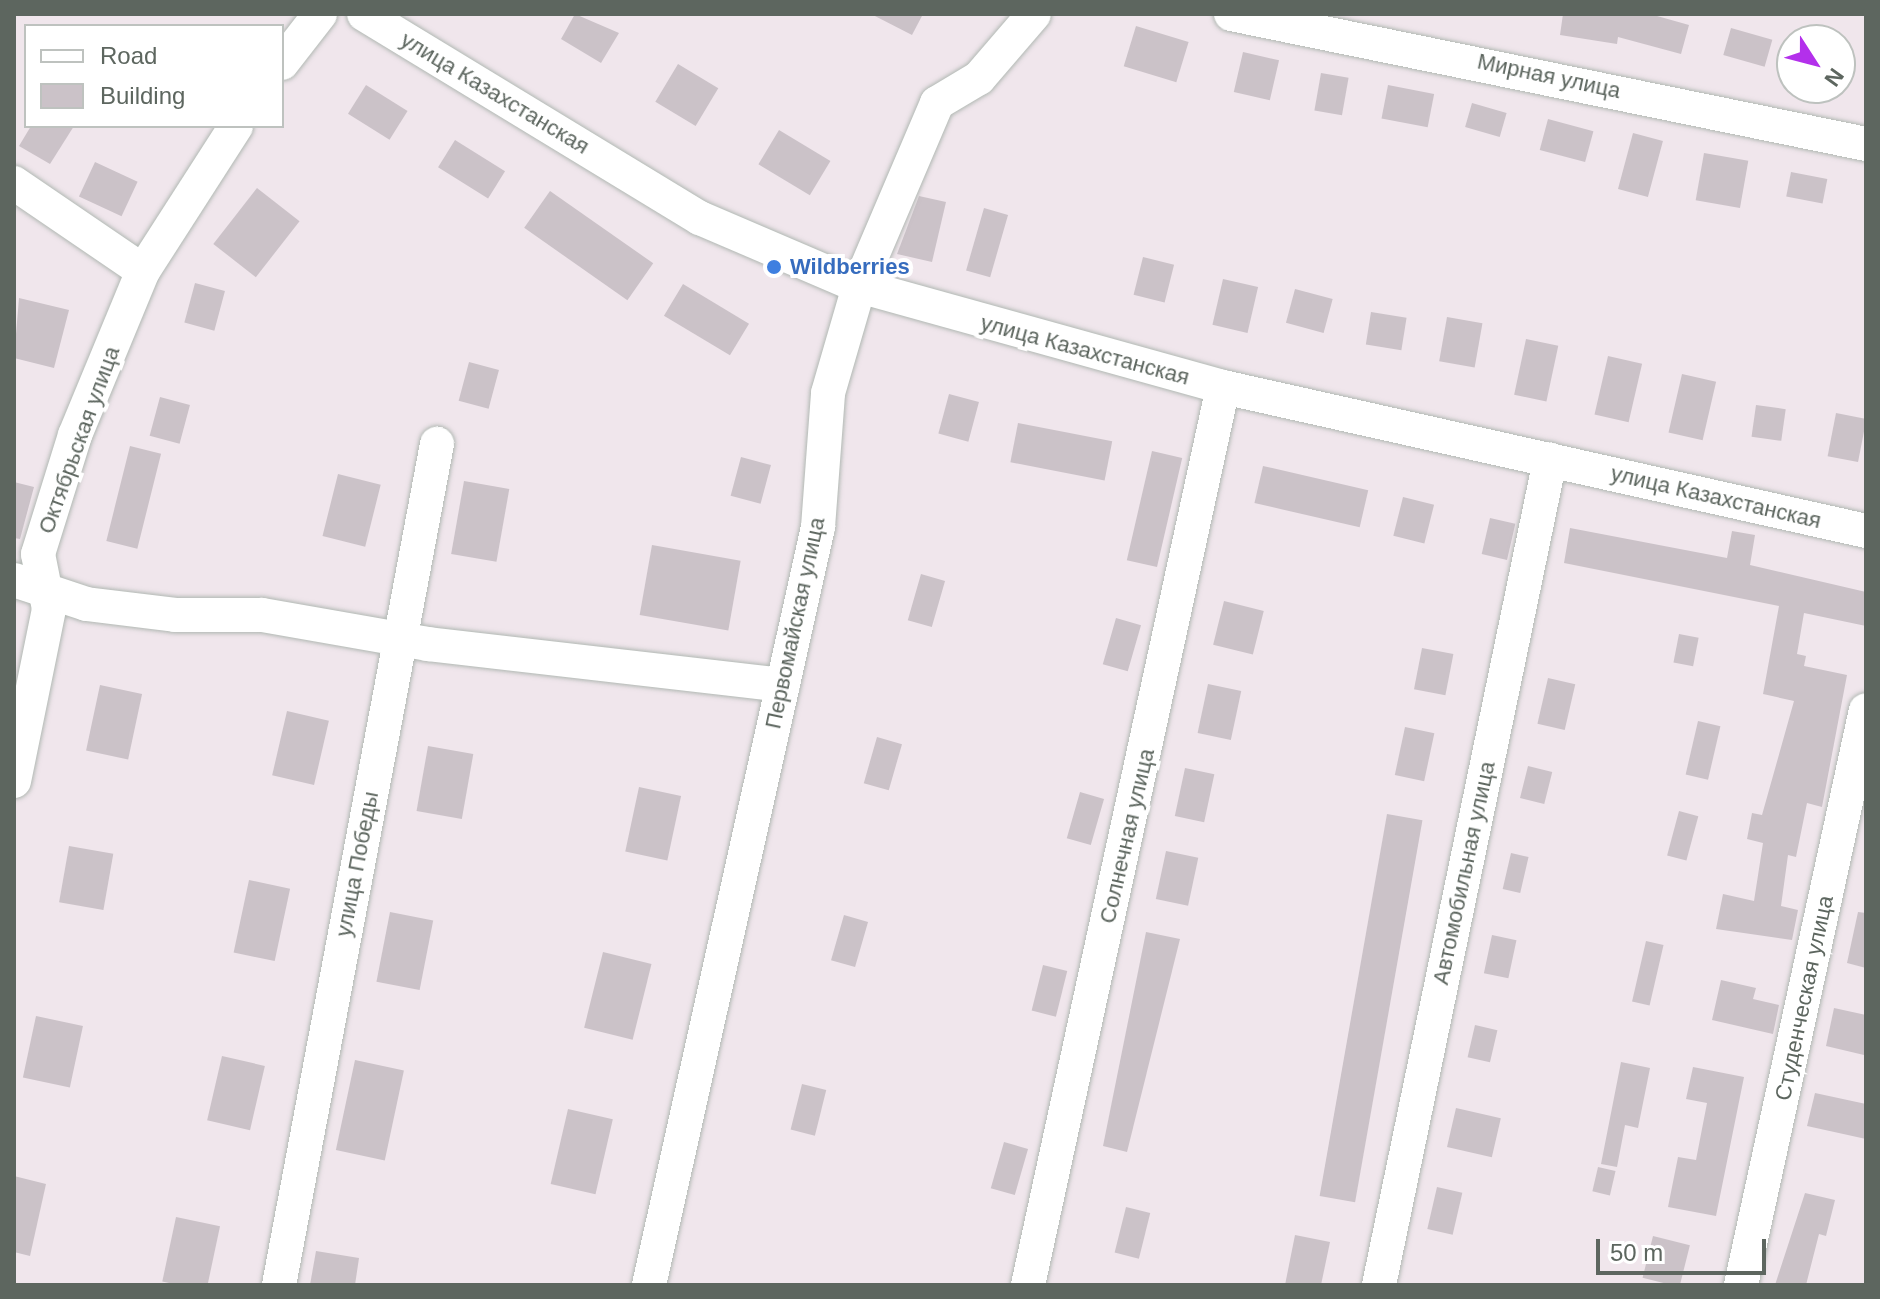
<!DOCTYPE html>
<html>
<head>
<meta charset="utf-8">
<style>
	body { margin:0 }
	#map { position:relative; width:1880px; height:1299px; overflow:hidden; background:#f0e6ec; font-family:Arial,sans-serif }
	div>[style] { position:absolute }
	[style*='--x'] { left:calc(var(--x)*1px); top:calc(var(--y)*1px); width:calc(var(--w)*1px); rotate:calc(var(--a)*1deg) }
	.building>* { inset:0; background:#cbc2c8; transform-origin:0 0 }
	.roads { filter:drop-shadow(0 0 2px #b1b8b3) drop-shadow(0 0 2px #b1b8b3) }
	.minor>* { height:34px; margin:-17px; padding:0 17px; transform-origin:17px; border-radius:17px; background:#fff }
	.dots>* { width:22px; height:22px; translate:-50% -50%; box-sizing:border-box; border:4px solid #fff; border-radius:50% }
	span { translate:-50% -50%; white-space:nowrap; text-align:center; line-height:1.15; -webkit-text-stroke:8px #fff; paint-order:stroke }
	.street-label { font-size:22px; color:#5d665f }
	.shop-label { font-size:22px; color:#366cbe; font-weight:700 }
	.left { translate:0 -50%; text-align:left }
	.frame { position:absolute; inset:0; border:16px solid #5d665f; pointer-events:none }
	.legend { position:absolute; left:24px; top:24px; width:260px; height:104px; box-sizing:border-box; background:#fff; border:2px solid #bec2bf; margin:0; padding:10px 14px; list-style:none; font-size:24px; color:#5d665f }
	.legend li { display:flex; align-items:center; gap:16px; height:40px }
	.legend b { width:40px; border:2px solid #bec2bf }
	.north { position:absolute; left:1776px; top:24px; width:80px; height:80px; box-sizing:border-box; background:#fff; border:2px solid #bec2bf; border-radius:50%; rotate:126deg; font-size:22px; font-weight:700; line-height:32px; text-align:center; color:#5d665f }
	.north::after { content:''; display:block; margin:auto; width:28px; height:36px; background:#b330eb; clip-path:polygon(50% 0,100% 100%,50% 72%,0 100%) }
	.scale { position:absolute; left:1596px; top:1239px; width:170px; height:36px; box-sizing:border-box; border:4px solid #5d665f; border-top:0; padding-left:10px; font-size:24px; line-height:28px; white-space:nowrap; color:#5d665f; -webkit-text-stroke:6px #fff; paint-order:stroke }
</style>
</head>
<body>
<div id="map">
	<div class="building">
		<i style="clip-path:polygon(575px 14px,619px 33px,601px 63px,561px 39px)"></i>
		<i style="clip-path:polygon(871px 14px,923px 14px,912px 35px)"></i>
		<i style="clip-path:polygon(1563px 14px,1650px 14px,1689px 25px,1681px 54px,1618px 37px,1617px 44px,1560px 35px)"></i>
		<i style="left:1136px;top:26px;width:55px;height:42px;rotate:17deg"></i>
		<i style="left:1731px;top:28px;width:43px;height:28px;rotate:16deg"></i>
		<i style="left:1243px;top:52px;width:37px;height:41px;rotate:13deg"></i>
		<i style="left:678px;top:64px;width:47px;height:44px;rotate:31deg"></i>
		<i style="left:1321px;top:73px;width:28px;height:38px;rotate:10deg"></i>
		<i style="left:366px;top:85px;width:49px;height:34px;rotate:32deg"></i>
		<i style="left:1388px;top:85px;width:47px;height:34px;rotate:11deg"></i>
		<i style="left:1472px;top:103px;width:36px;height:25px;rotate:16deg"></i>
		<i style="left:1548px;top:119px;width:47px;height:32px;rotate:15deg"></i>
		<i style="clip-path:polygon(31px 126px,74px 126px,50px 164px,19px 146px)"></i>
		<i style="left:779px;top:130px;width:60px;height:40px;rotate:31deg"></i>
		<i style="left:1633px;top:133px;width:31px;height:58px;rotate:15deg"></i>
		<i style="left:455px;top:140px;width:59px;height:32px;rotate:32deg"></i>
		<i style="left:1704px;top:153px;width:45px;height:48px;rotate:10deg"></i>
		<i style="left:95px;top:162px;width:47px;height:38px;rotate:25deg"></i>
		<i style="left:1791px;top:172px;width:37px;height:25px;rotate:11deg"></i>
		<i style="left:257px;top:188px;width:54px;height:71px;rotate:38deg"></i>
		<i style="left:550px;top:191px;width:126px;height:45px;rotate:35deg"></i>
		<i style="clip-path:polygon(919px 196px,946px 202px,932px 262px,897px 254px)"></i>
		<i style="left:984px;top:208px;width:25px;height:65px;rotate:16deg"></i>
		<i style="left:1143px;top:257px;width:32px;height:39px;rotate:14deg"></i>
		<i style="left:1223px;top:279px;width:36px;height:47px;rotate:13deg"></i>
		<i style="left:195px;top:283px;width:31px;height:41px;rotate:15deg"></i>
		<i style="left:683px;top:284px;width:77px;height:37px;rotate:31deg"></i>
		<i style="left:1295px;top:289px;width:39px;height:35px;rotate:15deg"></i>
		<i style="clip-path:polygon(19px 298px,69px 310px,54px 368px,14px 358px)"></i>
		<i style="left:1371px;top:312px;width:36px;height:33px;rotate:9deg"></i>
		<i style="left:1447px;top:317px;width:36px;height:45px;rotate:10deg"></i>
		<i style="left:1526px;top:339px;width:33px;height:57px;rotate:12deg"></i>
		<i style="left:1608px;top:356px;width:35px;height:60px;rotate:13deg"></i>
		<i style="left:469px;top:362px;width:31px;height:40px;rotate:15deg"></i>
		<i style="left:1682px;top:374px;width:35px;height:60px;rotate:13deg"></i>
		<i style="left:949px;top:394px;width:31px;height:41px;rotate:15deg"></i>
		<i style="left:160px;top:397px;width:31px;height:40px;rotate:15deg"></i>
		<i style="left:1756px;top:405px;width:30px;height:32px;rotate:8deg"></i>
		<i style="left:1836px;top:413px;width:31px;height:44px;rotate:11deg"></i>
		<i style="left:1018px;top:423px;width:96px;height:40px;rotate:11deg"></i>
		<i style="left:130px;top:446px;width:32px;height:98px;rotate:14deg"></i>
		<i style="left:1152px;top:451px;width:31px;height:112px;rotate:13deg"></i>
		<i style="left:741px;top:457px;width:31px;height:40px;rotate:15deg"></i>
		<i style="left:1263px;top:466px;width:108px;height:38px;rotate:13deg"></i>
		<i style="left:338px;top:474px;width:44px;height:64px;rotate:14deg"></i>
		<i style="left:464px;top:481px;width:46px;height:74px;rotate:10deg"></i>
		<i style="clip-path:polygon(14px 482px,34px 487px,20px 539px,14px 538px)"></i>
		<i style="left:1403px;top:497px;width:32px;height:40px;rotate:14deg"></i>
		<i style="left:1490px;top:518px;width:26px;height:37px;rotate:13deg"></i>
		<i style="clip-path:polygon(1570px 528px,1727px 558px,1732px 531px,1755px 535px,1750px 565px,1866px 592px,1866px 626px,1804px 613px,1797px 654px,1806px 656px,1804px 666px,1847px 675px,1822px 807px,1807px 803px,1796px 857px,1788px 855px,1781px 906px,1798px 910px,1792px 940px,1716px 929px,1723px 894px,1754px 901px,1763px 843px,1747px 839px,1752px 813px,1762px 815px,1794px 701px,1763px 694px,1779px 606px,1564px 563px)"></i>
		<i style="left:652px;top:545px;width:90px;height:71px;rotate:10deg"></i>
		<i style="left:921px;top:574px;width:25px;height:48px;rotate:16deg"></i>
		<i style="left:1224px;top:601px;width:41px;height:45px;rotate:14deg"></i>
		<i style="left:1116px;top:618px;width:26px;height:48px;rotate:16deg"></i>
		<i style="left:1679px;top:634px;width:20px;height:29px;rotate:11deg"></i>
		<i style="left:1422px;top:648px;width:32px;height:42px;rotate:11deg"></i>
		<i style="left:1548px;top:678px;width:28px;height:47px;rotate:13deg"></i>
		<i style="left:1208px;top:684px;width:34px;height:50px;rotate:12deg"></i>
		<i style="left:100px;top:685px;width:43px;height:67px;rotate:12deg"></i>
		<i style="left:287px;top:711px;width:43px;height:66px;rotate:13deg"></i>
		<i style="left:1698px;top:721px;width:23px;height:55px;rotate:13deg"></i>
		<i style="left:1405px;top:727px;width:30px;height:49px;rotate:12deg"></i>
		<i style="left:877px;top:737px;width:26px;height:48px;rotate:16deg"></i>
		<i style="left:428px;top:746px;width:46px;height:66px;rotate:10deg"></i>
		<i style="left:1528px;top:766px;width:25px;height:33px;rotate:14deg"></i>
		<i style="left:1185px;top:768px;width:30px;height:49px;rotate:12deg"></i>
		<i style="left:639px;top:787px;width:43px;height:66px;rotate:12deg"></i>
		<i style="left:1080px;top:792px;width:25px;height:48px;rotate:16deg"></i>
		<i style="left:1679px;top:811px;width:20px;height:46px;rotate:15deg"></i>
		<i style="left:1387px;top:814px;width:36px;height:388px;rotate:10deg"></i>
		<i style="left:69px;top:846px;width:45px;height:57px;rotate:10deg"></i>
		<i style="left:1166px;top:851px;width:33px;height:49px;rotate:12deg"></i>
		<i style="left:1511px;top:853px;width:18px;height:37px;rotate:13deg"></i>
		<i style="left:249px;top:880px;width:42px;height:74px;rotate:12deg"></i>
		<i style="left:390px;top:912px;width:44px;height:71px;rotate:11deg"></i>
		<i style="clip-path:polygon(1858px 912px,1866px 913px,1866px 968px,1847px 963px)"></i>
		<i style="left:844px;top:915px;width:25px;height:47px;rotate:16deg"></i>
		<i style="clip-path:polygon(1146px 932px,1180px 939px,1127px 1152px,1103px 1146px)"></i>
		<i style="left:1492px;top:935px;width:25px;height:39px;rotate:12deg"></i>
		<i style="left:1646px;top:941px;width:18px;height:62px;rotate:13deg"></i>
		<i style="left:603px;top:952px;width:50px;height:78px;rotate:14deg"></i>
		<i style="left:1043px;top:965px;width:25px;height:47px;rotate:14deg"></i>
		<i style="clip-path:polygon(1721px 980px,1756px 988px,1753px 999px,1779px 1005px,1773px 1034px,1712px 1020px)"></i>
		<i style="clip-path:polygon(1834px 1008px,1866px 1015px,1864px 1055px,1826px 1046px)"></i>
		<i style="left:36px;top:1016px;width:48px;height:63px;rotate:12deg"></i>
		<i style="left:1475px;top:1025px;width:23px;height:33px;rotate:13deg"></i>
		<i style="left:222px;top:1056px;width:44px;height:66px;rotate:13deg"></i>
		<i style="left:355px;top:1060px;width:50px;height:92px;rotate:12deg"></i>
		<i style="clip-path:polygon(1621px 1062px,1650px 1068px,1638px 1128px,1625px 1125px,1617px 1167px,1601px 1164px)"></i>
		<i style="clip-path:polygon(1693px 1067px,1744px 1077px,1716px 1216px,1668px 1207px,1678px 1157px,1696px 1160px,1707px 1103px,1686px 1099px)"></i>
		<i style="left:802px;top:1084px;width:25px;height:47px;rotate:14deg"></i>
		<i style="clip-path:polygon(1815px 1093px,1866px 1104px,1866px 1139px,1807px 1126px)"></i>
		<i style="left:1456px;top:1108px;width:46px;height:40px;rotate:13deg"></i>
		<i style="left:568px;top:1109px;width:46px;height:77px;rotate:13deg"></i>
		<i style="left:1004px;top:1142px;width:25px;height:48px;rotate:16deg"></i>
		<i style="left:1598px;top:1167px;width:18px;height:25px;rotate:13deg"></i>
		<i style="clip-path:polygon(14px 1176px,46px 1184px,30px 1256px,14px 1252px)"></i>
		<i style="left:1437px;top:1187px;width:26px;height:43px;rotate:13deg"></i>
		<i style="clip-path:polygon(1805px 1193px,1835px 1200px,1826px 1236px,1819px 1234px,1806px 1285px,1775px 1285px)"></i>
		<i style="left:1126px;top:1207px;width:25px;height:47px;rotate:14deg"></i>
		<i style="left:176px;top:1217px;width:45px;height:66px;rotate:12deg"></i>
		<i style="clip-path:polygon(1295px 1235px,1330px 1242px,1321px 1285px,1285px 1285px)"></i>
		<i style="left:1653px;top:1236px;width:38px;height:43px;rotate:14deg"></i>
		<i style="clip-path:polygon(316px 1251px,359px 1258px,355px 1285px,310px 1285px)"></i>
	</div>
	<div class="roads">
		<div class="minor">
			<i style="--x:364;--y:14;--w:393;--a:31.3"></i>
			<i style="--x:700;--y:218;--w:173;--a:23.2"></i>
			<i style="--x:859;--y:286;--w:378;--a:15.5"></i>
			<i style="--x:1223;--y:387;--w:659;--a:12.62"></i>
			<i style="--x:1231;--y:14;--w:648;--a:11.57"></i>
			<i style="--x:282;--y:63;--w:62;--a:-52.2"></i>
			<i style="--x:14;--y:183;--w:156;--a:34.3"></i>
			<i style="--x:14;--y:580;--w:76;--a:18.4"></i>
			<i style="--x:86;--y:604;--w:90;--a:7"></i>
			<i style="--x:175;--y:615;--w:87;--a:0"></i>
			<i style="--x:262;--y:615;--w:169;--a:9.9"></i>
			<i style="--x:428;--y:644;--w:357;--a:6.6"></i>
			<i style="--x:14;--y:781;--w:176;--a:-78.5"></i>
			<i style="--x:49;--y:609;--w:56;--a:-101.3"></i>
			<i style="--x:38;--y:554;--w:125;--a:-72.7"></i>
			<i style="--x:75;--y:435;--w:178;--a:-67.5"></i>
			<i style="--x:143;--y:271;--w:172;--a:-57.3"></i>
			<i style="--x:279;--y:1285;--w:856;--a:-79.36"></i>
			<i style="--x:649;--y:1285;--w:777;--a:-77.43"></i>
			<i style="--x:818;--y:527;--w:134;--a:-85.7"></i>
			<i style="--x:828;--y:393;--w:111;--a:-73.8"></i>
			<i style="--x:859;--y:286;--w:199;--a:-66.9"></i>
			<i style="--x:937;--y:103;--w:49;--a:-30.8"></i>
			<i style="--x:979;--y:78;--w:84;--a:-49.3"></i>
			<i style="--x:1028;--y:1285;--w:919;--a:-77.75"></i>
			<i style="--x:1379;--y:1285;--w:843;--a:-78.29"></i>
			<i style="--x:1741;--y:1285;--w:588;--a:-77.74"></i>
		</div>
	</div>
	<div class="dots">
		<i style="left:774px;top:267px;background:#3f7fe0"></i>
	</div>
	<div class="street-label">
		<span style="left:1549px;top:76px;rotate:12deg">Мирная улица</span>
		<span style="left:495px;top:93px;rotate:31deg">улица Казахстанская</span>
		<span style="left:1085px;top:350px;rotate:15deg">улица Казахстанская</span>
		<span style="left:79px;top:440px;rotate:-70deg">Октябрьская улица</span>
		<span style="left:1716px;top:497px;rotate:13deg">улица Казахстанская</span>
		<span style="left:795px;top:623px;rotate:-78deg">Первомайская улица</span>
		<span style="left:1127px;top:836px;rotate:-77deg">Солнечная улица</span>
		<span style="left:357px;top:864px;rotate:-79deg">улица Победы</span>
		<span style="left:1464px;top:873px;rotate:-78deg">Автомобильная улица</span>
		<span style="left:1804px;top:998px;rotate:-78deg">Студенческая улица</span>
	</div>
	<div class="shop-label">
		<span class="left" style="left:790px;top:267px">Wildberries</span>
	</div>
	<div class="frame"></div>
	<ul class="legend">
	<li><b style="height:10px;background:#fff"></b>Road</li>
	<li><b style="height:22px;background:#cbc2c8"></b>Building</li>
	</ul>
	<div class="north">N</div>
	<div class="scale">50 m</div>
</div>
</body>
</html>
